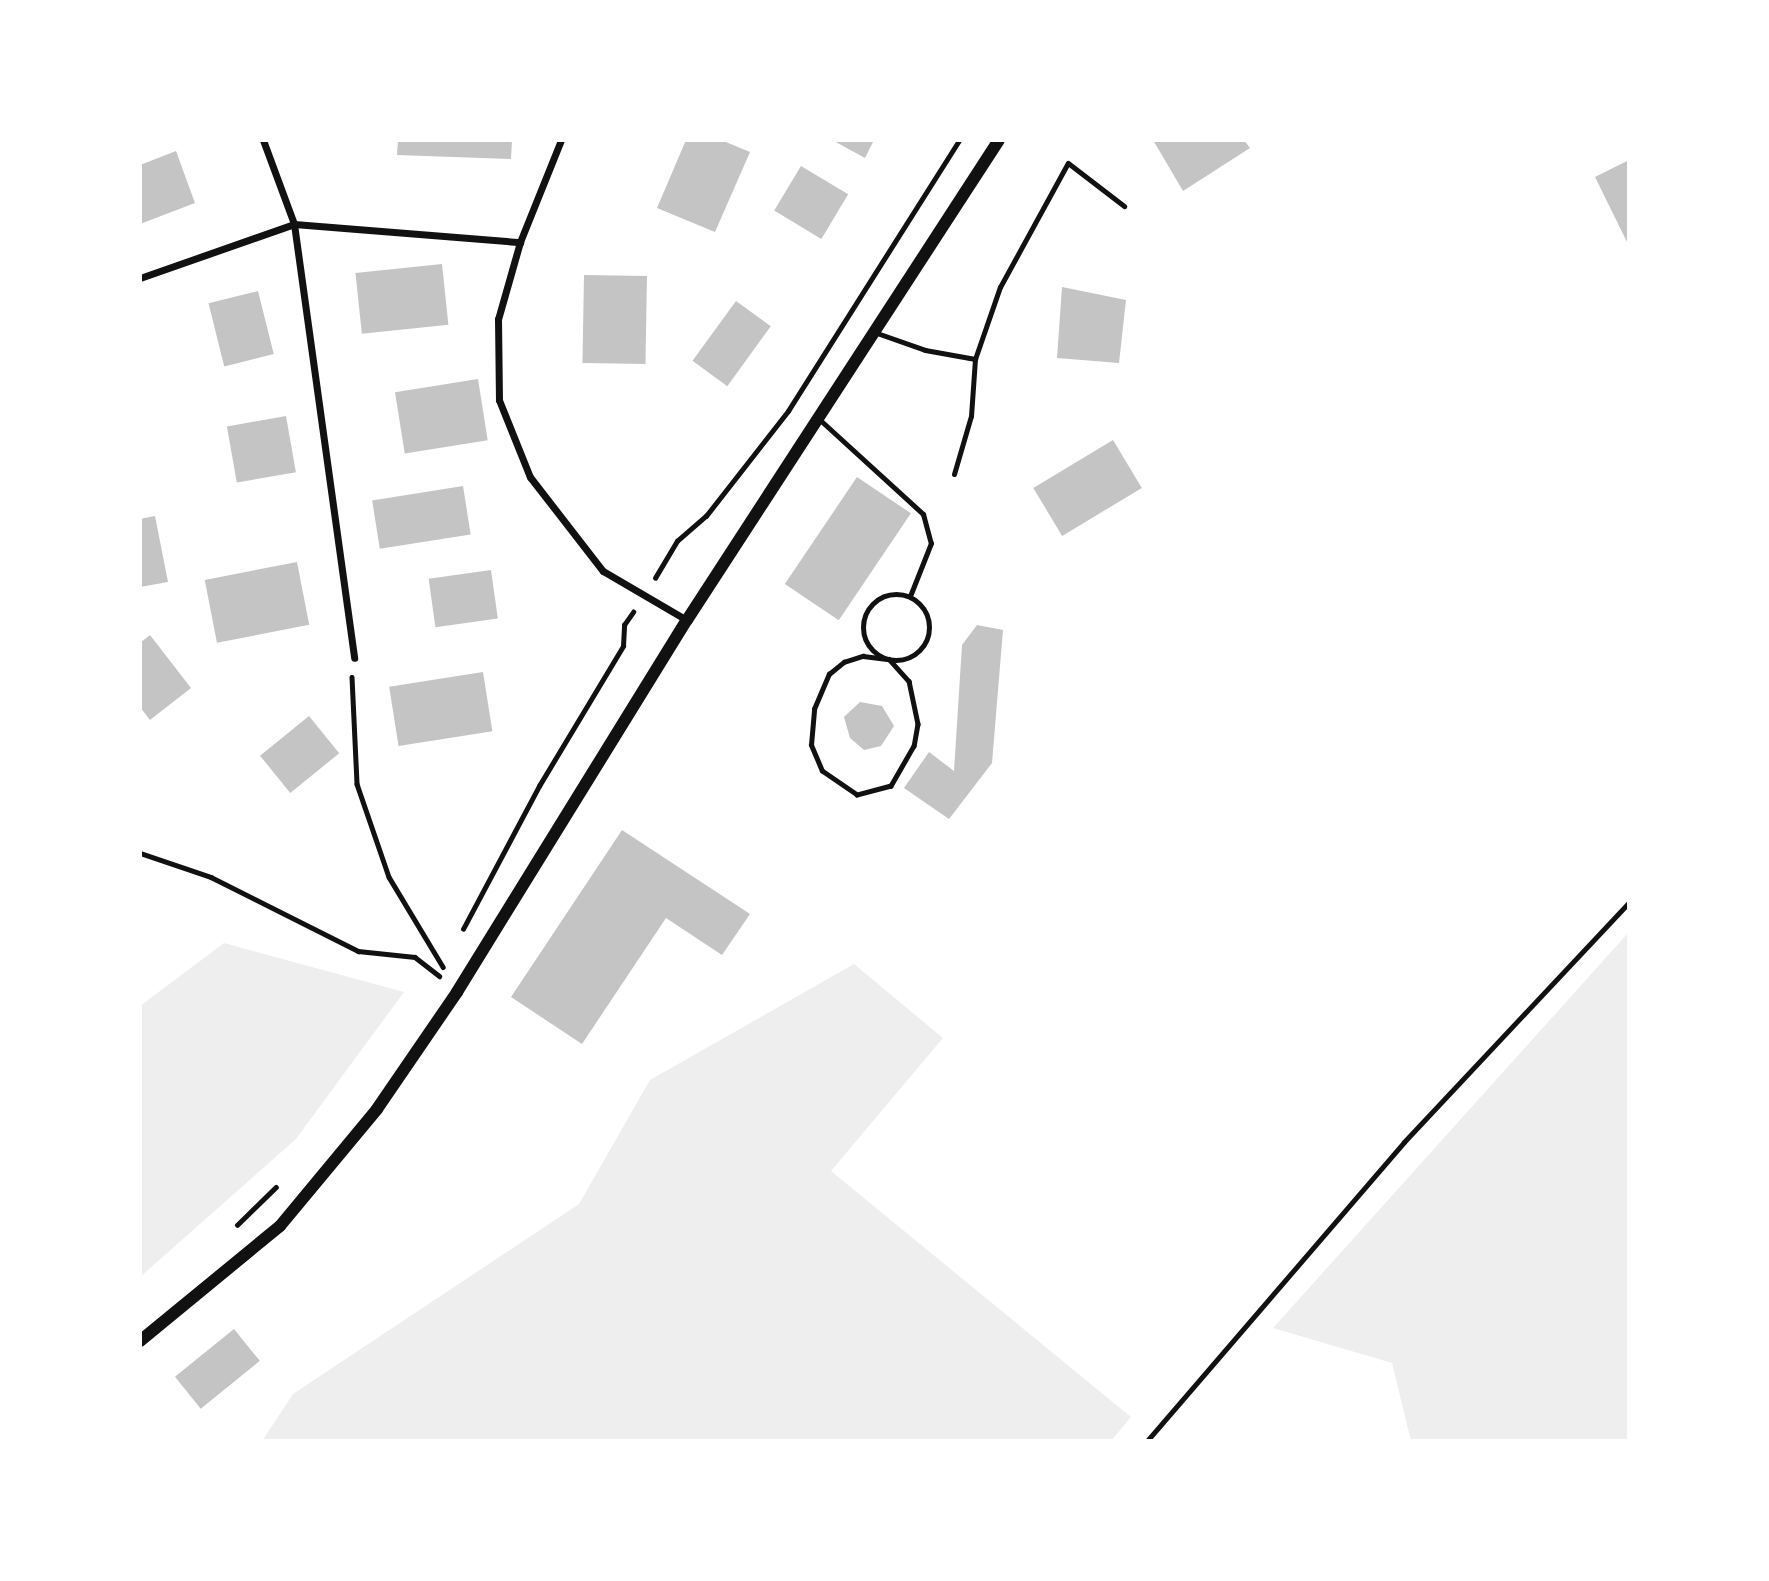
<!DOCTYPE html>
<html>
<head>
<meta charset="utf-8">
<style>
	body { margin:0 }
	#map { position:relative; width:1769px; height:1581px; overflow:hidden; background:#fff; font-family:Signika,sans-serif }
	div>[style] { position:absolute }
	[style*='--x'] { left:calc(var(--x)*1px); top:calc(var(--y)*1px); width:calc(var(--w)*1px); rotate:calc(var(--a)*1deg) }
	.green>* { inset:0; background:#eee }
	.building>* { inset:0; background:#c4c4c4; transform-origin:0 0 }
	.path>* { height:4.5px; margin:-2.25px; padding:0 2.25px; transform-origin:2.25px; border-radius:2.25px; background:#111 }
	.service>* { height:5px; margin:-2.5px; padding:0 2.5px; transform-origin:2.5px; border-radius:2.5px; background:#111 }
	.service>.ring { margin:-2.5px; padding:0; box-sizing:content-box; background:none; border:5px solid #111; border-radius:50% }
	.minor>* { height:7px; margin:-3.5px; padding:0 3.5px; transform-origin:3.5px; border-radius:3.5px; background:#111 }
	.tertiary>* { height:12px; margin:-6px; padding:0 6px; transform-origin:6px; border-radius:6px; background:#111 }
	span { translate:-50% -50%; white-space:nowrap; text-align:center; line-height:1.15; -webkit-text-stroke:7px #fff; paint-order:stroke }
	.frame { position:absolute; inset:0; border:142px solid #fff; pointer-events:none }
</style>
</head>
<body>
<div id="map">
	<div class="green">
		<i style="clip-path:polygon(1629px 932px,1629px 1441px,1411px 1441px,1392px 1363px,1273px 1328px)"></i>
		<i style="clip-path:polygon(224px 943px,404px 992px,296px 1139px,140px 1277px,140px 1006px)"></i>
		<i style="clip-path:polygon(854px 964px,943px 1038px,831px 1171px,1131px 1417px,1111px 1441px,262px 1441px,293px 1394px,579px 1204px,650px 1080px)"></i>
	</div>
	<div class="building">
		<i style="clip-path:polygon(398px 140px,512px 140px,511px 159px,397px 155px)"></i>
		<i style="clip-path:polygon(686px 140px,721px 140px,750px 152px,715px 232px,657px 208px)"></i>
		<i style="clip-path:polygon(832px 140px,874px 140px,865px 158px)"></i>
		<i style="clip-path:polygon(1153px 140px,1244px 140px,1250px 148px,1183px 191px)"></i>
		<i style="clip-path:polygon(176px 151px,195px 203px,140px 224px,140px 165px)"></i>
		<i style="clip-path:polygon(1629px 160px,1629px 246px,1595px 177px)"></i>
		<i style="left:801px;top:166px;width:55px;height:52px;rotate:31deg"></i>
		<i style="left:442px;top:264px;width:61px;height:87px;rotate:84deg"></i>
		<i style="left:584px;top:275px;width:63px;height:88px;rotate:1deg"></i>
		<i style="clip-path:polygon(1062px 287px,1126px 300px,1119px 363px,1057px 358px)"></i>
		<i style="left:258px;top:291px;width:65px;height:51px;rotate:76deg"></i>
		<i style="left:736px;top:301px;width:43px;height:74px;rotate:36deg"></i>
		<i style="left:478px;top:379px;width:62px;height:84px;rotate:81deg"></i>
		<i style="left:286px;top:416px;width:57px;height:60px;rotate:80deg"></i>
		<i style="left:1113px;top:440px;width:56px;height:93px;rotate:59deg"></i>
		<i style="left:857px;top:477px;width:65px;height:129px;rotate:34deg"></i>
		<i style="left:463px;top:486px;width:49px;height:92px;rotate:81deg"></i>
		<i style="clip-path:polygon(155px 516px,168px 582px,140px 587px,140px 519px)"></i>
		<i style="left:297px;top:562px;width:64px;height:94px;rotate:79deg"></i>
		<i style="left:491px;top:570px;width:49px;height:63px;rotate:82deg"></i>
		<i style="clip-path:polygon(977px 625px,1003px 630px,992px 763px,949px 819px,904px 788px,929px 752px,954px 771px,962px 645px)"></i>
		<i style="clip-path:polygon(150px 635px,191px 688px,150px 720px,140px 707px,140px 643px)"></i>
		<i style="left:483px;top:672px;width:60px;height:95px;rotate:81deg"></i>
		<i style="clip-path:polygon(860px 702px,882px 706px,894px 726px,881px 746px,864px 750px,850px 738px,844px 717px)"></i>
		<i style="left:309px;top:716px;width:48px;height:63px;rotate:51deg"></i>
		<i style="clip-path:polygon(622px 830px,750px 914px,722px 955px,666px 918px,582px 1044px,511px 997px)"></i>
		<i style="left:234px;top:1329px;width:41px;height:76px;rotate:51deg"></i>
	</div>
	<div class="path">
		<i style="--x:655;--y:578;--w:43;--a:-59.3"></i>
		<i style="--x:677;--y:541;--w:38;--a:-41"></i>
		<i style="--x:706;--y:516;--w:133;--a:-52"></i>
		<i style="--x:788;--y:411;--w:320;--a:-57.7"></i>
		<i style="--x:863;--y:656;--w:26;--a:7"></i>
		<i style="--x:889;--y:659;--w:30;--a:48"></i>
		<i style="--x:909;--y:681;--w:44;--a:78.2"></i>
		<i style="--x:918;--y:724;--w:22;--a:100"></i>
		<i style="--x:914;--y:746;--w:46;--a:119.9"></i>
		<i style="--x:891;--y:786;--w:35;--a:165"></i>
		<i style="--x:857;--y:795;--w:42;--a:-145.6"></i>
		<i style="--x:822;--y:771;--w:28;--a:-113"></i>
		<i style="--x:811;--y:745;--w:36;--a:-85"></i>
		<i style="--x:814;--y:709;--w:38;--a:-67"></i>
		<i style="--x:829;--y:674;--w:19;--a:-39"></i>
		<i style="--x:844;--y:662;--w:20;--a:-18"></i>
		<i style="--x:352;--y:677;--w:107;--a:87.3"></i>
		<i style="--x:357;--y:784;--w:98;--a:71"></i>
		<i style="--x:389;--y:877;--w:105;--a:59"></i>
		<i style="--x:140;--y:853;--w:75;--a:18.7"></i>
		<i style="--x:211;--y:877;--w:165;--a:26.7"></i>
		<i style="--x:358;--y:951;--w:57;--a:6"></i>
		<i style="--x:415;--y:957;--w:31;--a:38"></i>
		<i style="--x:463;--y:929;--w:162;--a:-62"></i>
		<i style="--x:539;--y:786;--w:163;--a:-59"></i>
		<i style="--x:623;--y:646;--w:21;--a:-87"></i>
		<i style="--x:624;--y:625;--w:16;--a:-55"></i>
		<i style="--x:237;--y:1225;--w:54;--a:-44.3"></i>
		<i style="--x:1147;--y:1441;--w:394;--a:-49.3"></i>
		<i style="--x:1404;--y:1142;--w:329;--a:-46.8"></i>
	</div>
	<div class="service">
		<i style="--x:874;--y:332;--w:54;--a:19.4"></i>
		<i style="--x:925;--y:350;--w:51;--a:10.2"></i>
		<i style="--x:819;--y:419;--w:141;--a:42.4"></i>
		<i style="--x:923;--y:514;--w:30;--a:75"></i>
		<i style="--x:931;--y:543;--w:57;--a:111.6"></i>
		<i style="--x:954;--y:474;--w:60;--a:-73.7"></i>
		<i style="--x:971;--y:416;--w:57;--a:-86"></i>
		<i style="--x:975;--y:359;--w:76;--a:-70.9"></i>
		<i style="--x:1000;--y:287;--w:141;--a:-61.3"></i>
		<i style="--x:1068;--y:163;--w:71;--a:37.5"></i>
		<i class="ring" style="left:863px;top:594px;width:61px;height:61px"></i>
	</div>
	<div class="minor">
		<i style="--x:263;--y:140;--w:90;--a:69.7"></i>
		<i style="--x:294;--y:224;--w:438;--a:82.1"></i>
		<i style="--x:561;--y:140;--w:110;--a:111.9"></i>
		<i style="--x:520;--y:242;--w:80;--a:105.9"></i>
		<i style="--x:498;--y:319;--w:81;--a:89.3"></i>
		<i style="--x:499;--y:400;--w:83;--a:68.1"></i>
		<i style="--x:530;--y:477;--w:119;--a:52.2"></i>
		<i style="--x:603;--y:571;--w:97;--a:30.3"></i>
		<i style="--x:140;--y:278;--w:163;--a:-19.3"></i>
		<i style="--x:294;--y:224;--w:227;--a:4.6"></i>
	</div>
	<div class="tertiary">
		<i style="--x:140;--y:1341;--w:181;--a:-39.4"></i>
		<i style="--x:280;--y:1226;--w:152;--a:-50.3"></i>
		<i style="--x:377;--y:1109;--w:142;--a:-55.6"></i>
		<i style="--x:457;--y:992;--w:437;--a:-58.3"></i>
		<i style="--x:687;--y:620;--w:572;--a:-56.98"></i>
	</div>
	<div class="frame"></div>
</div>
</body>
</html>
